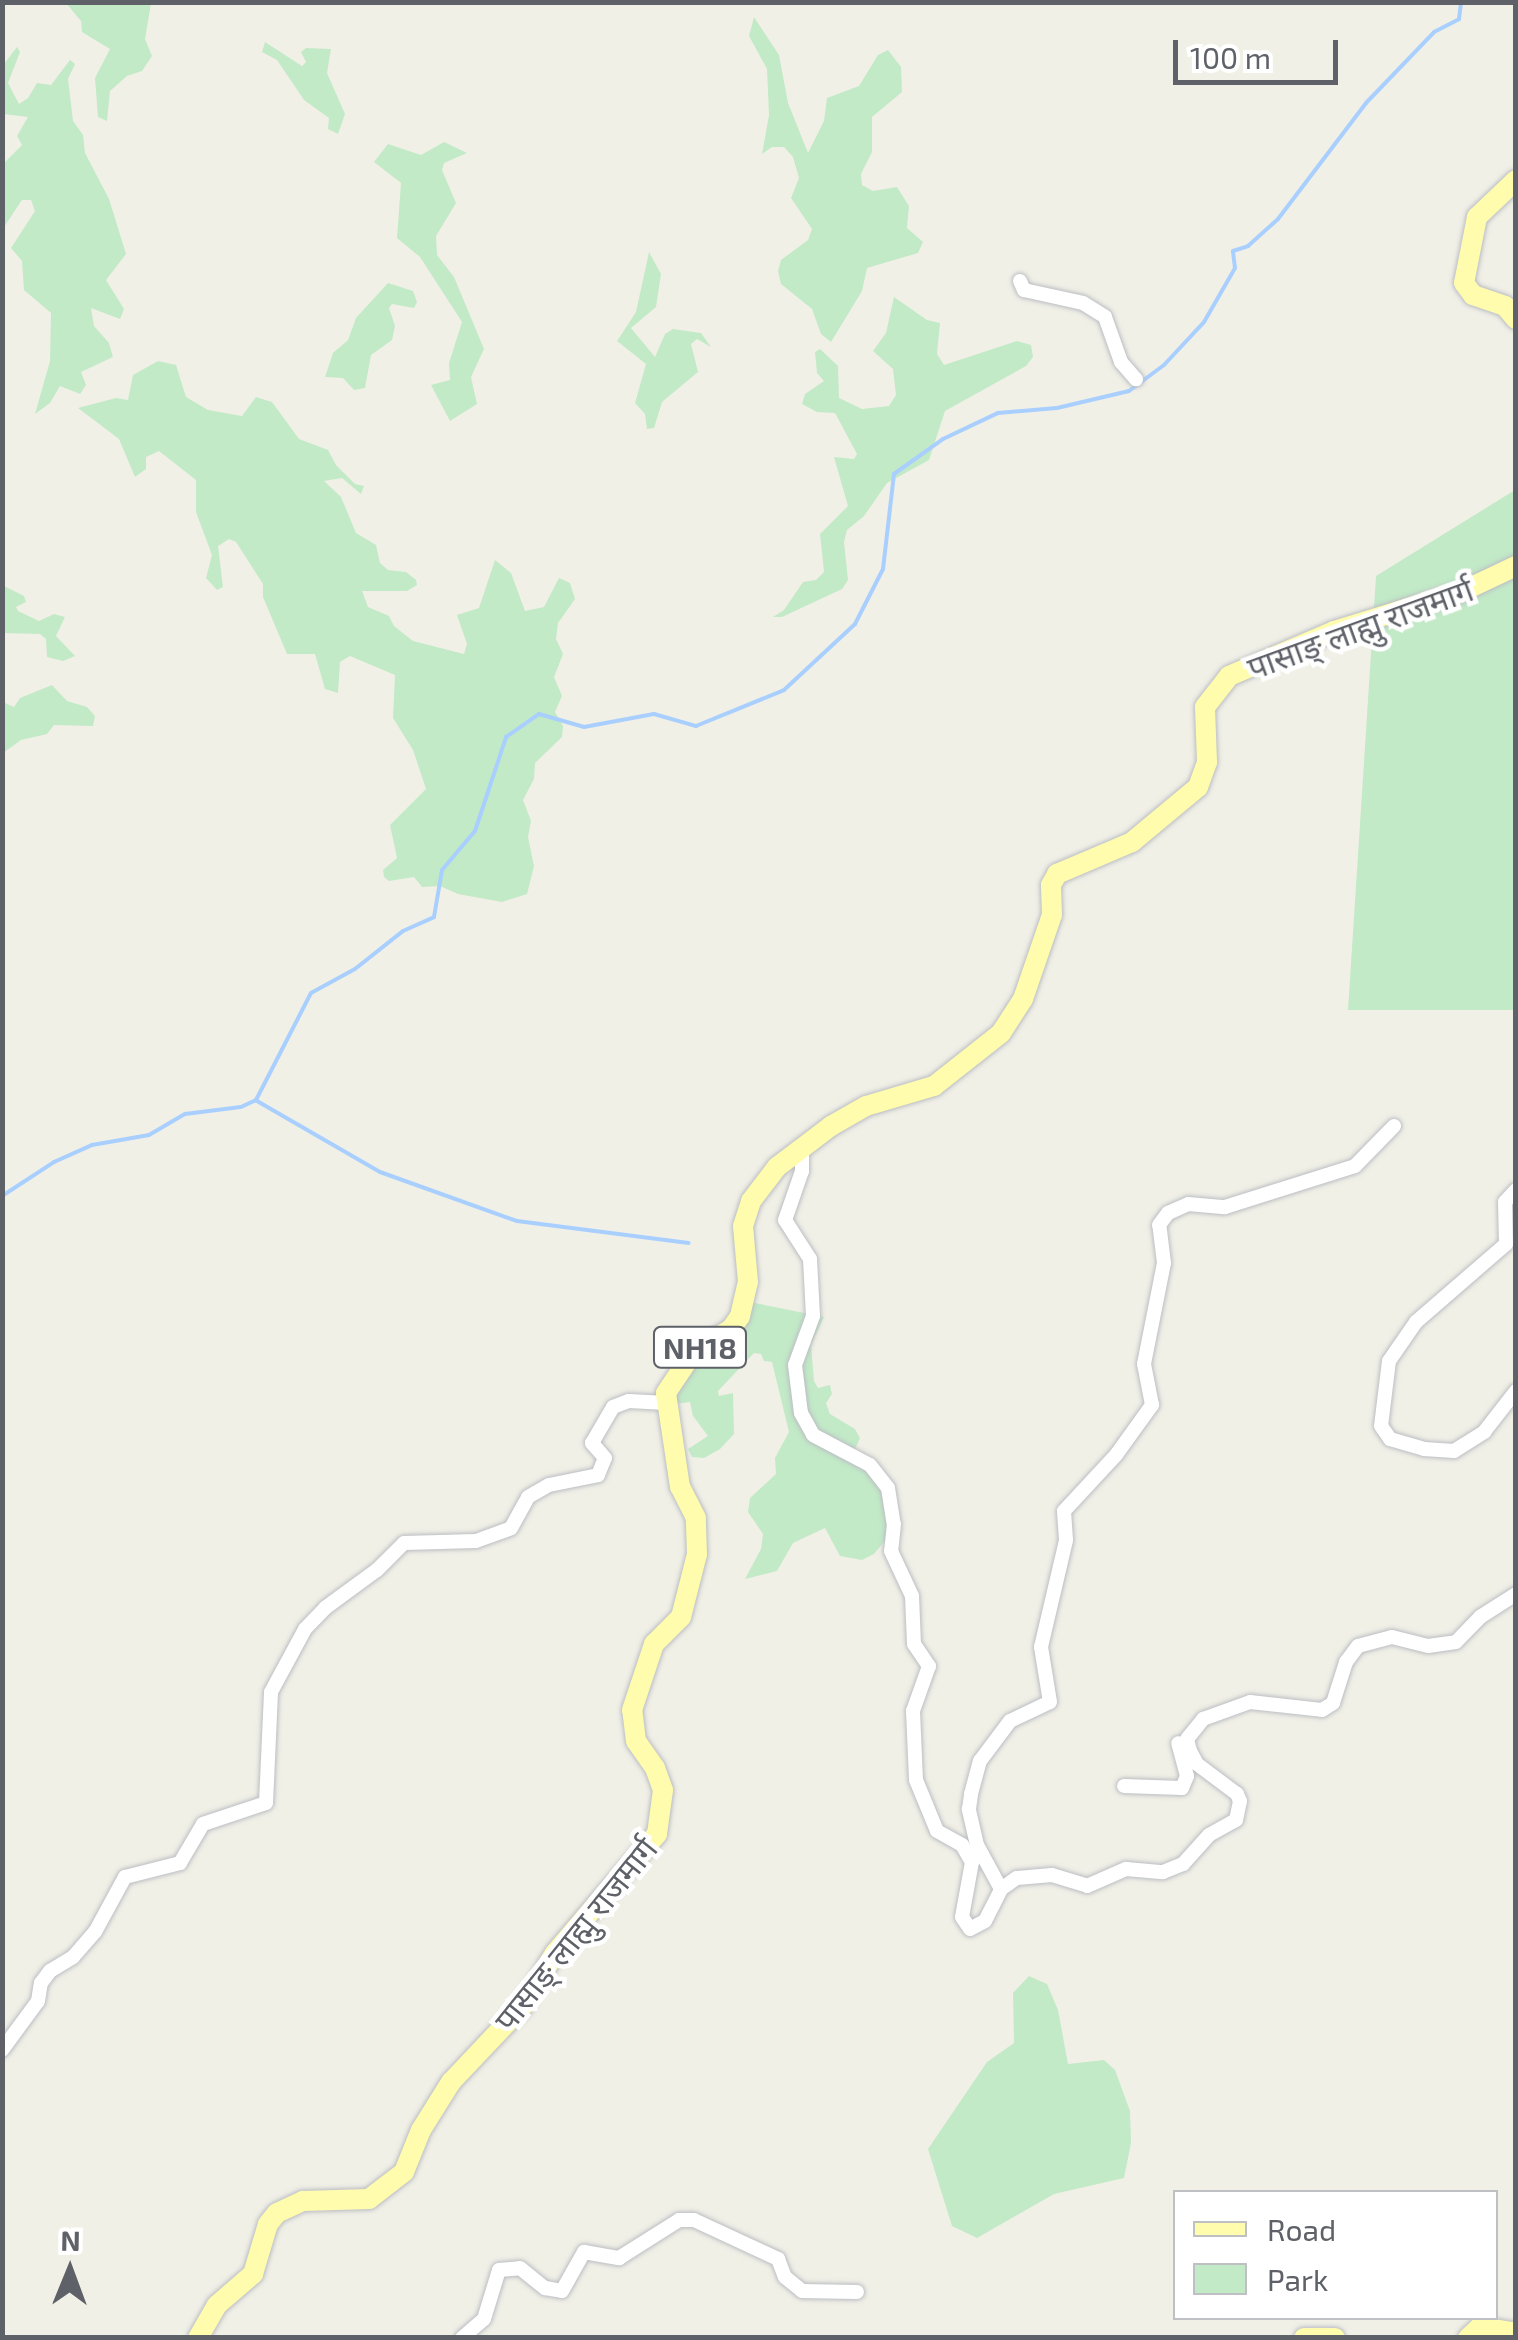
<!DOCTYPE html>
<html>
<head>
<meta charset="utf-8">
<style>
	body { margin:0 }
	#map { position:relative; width:1518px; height:2340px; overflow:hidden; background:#f1f0e7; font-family:"Exo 2","Noto Sans Devanagari",sans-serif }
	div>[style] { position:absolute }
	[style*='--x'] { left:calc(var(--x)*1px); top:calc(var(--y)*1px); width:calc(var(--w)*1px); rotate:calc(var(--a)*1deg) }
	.green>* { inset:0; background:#c2eac7 }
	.stream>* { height:4px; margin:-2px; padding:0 2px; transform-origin:2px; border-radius:2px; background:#a9cfff }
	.roads { filter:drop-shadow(0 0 2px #bbbec3) drop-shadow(0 0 2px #bbbec3) }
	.street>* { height:14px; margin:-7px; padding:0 7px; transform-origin:7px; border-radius:7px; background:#fff }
	.primary>* { height:20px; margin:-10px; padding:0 10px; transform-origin:10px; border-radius:10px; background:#fffcae }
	span { translate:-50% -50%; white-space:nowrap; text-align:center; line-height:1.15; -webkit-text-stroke:9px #fff; paint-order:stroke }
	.shield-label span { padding:2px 8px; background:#fff; border:2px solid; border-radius:8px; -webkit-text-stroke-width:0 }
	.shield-label { font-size:30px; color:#5e6168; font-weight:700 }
	.street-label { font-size:32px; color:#5e6168 }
	.frame { position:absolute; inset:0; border:5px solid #5e6168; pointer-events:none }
	.legend { position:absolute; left:1173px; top:2190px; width:325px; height:130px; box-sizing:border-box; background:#fff; border:2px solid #bfc0c3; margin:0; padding:12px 18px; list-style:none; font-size:30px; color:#5e6168 }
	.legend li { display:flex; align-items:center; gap:20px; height:50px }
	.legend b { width:50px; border:2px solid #bfc0c3 }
	.north { position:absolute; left:20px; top:2220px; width:100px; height:100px; -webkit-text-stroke:8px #fff; paint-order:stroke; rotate:1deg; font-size:28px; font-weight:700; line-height:40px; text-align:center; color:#5e6168 }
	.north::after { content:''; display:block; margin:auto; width:35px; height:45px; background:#5e6168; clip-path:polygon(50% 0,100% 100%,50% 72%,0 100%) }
	.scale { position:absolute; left:1173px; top:40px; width:165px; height:45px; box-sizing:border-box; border:5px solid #5e6168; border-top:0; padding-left:12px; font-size:30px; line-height:35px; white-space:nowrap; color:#5e6168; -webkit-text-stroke:8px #fff; paint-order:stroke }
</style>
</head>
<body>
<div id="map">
	<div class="green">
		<i style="clip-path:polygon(66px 3px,151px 3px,145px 39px,152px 56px,142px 71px,127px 76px,110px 91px,107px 121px,98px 117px,95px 78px,110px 49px,82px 32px,81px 21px)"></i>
		<i style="clip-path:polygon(754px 17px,779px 55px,788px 103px,808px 153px,824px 121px,827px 98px,859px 86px,878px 55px,888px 50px,901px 67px,902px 92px,872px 117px,872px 152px,861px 174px,862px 185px,873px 191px,897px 187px,909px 206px,907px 228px,923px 242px,918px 253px,867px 268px,862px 291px,831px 342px,821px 334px,812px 309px,781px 284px,778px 271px,781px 260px,808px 240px,812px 229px,791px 198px,799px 178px,793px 157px,784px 147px,772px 147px,762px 154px,769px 115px,767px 69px,749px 36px)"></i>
		<i style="clip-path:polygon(265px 42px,302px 66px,306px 62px,301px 52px,306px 48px,331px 49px,327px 73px,345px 114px,338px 134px,328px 129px,329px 118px,304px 100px,277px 60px,262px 52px)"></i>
		<i style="clip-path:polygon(17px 47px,20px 52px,8px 83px,19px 104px,28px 98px,37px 83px,51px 85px,70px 60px,75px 64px,68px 79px,73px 121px,83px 135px,85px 153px,109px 199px,126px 254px,106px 280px,124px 309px,120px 319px,91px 308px,94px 326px,109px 343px,113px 357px,81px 372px,86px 385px,80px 394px,60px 386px,50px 403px,35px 414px,50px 361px,51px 313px,24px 290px,22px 261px,11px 248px,35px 211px,31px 200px,22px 200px,2px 230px,3px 164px,22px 145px,17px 136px,28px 117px,3px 114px,3px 65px)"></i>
		<i style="clip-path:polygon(444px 142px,467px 153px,444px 163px,442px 170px,456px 203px,436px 236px,437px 255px,454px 277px,484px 349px,471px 377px,477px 404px,450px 421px,431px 385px,450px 380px,449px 363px,462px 322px,420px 257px,397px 238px,401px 183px,374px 162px,388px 144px,421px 155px)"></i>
		<i style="clip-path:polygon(649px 252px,661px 274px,656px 307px,631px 328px,655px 357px,665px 334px,673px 329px,701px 333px,711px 347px,697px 339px,691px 344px,698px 372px,662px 402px,654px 428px,647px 429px,645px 414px,635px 403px,646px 364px,617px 341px,636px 312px)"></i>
		<i style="clip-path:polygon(388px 283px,413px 291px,417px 302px,414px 308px,392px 304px,389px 308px,395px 326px,392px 340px,371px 355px,365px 388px,354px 390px,343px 378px,325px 377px,333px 353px,348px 340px,356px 318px)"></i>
		<i style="clip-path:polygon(894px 297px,927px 320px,940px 323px,937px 354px,944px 365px,1017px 341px,1031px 345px,1033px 357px,1026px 366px,945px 411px,929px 460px,887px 483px,864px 516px,847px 530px,844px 542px,848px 580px,842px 589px,782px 617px,773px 617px,784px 610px,803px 582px,816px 580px,824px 572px,820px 534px,848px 506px,834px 457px,854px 459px,857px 454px,835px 413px,817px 412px,802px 404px,805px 394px,824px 381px,817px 373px,815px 352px,820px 349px,838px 366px,839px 398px,862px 409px,889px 406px,896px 395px,893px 369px,873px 351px,886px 333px)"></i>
		<i style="clip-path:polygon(158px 361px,176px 365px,186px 397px,208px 410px,242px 416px,256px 397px,272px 402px,299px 439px,328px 450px,336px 465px,355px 484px,364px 486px,361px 494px,342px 478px,324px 481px,341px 497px,356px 533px,376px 545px,380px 563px,388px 570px,406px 572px,416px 580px,417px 585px,407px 591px,362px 591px,368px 607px,389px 616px,394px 626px,413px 641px,464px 654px,467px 644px,457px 615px,479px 608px,495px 560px,511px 573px,525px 611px,544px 607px,559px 578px,570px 583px,575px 599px,558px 623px,556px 639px,563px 654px,554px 677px,562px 696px,555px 712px,563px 726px,562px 737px,535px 763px,534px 779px,523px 800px,531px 821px,528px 837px,534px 866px,527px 894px,502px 902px,458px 894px,440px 886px,422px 887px,414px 877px,389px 881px,384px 877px,383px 870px,397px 858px,390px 825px,426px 789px,413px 750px,393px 718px,395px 675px,350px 656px,340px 662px,338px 693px,325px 689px,315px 654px,287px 654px,263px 597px,263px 584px,236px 542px,229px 539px,218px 546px,223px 587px,217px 590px,206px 578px,212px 555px,196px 512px,196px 480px,159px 451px,146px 457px,146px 469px,135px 477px,119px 439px,78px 408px,116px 398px,128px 400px,133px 375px)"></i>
		<i style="clip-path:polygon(1515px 490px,1515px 1010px,1348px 1010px,1376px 576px)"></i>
		<i style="clip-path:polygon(2px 585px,24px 596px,26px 602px,16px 607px,18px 611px,39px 621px,54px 614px,65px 617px,56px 636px,75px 656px,63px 661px,47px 657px,46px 639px,40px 634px,3px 633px)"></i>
		<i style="clip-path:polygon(52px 685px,67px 701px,87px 707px,95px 716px,93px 726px,54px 725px,47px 734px,21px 740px,3px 753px,3px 702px,14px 707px,20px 698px)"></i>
		<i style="clip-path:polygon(750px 1302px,824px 1317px,811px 1345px,814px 1381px,818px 1388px,830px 1385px,832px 1394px,826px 1403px,830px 1414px,855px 1429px,860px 1438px,851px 1458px,880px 1483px,890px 1516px,888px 1537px,874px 1554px,862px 1560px,840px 1556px,825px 1528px,793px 1543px,777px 1571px,745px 1579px,761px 1549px,763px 1534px,748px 1512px,750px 1498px,776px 1474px,775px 1458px,789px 1432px,772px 1362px,764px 1361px,761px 1354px,754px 1353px,718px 1391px,719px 1396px,733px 1393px,734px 1434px,720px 1449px,704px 1458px,692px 1457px,688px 1449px,708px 1436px,693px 1416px,690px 1402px,675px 1404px,676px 1384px)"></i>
		<i style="clip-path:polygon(1029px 1976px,1047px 1984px,1058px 2010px,1068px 2064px,1104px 2060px,1115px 2070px,1130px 2111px,1131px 2143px,1124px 2178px,1054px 2194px,977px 2238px,952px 2226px,928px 2149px,987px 2062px,1014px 2043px,1013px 1993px)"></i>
	</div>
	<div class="stream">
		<i style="--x:257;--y:1101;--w:142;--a:30"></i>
		<i style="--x:380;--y:1172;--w:145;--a:19.7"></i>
		<i style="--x:517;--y:1221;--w:173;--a:7.3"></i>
		<i style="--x:2;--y:1196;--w:62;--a:-33.2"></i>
		<i style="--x:54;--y:1162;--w:42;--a:-24.1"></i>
		<i style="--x:92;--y:1145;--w:58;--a:-10"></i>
		<i style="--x:149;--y:1135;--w:42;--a:-30.3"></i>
		<i style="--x:185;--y:1114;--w:56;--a:-7.1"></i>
		<i style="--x:241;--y:1107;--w:17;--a:-25"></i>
		<i style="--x:256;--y:1100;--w:120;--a:-62.8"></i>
		<i style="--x:311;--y:993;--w:50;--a:-28.6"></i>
		<i style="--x:355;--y:969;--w:61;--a:-38.4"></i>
		<i style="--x:403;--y:931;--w:34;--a:-24"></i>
		<i style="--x:434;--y:917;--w:48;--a:-80.3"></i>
		<i style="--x:442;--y:870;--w:51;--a:-49.8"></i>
		<i style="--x:475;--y:831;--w:99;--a:-71.7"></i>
		<i style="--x:506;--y:737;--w:40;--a:-34.9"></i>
		<i style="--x:539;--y:714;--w:47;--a:16.1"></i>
		<i style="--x:584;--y:727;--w:71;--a:-10.5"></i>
		<i style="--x:654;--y:714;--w:44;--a:15.9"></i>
		<i style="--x:696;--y:726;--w:95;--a:-22.2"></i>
		<i style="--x:784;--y:690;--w:97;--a:-42.9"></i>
		<i style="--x:855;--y:624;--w:62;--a:-63"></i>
		<i style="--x:883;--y:569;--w:96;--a:-83.4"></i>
		<i style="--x:894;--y:474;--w:60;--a:-35.5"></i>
		<i style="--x:943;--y:439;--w:61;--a:-25.3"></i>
		<i style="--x:998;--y:413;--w:59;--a:-4.8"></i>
		<i style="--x:1057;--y:408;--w:74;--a:-13.3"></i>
		<i style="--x:1129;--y:391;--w:44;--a:-36.6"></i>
		<i style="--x:1164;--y:365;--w:59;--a:-47.1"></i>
		<i style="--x:1204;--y:322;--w:62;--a:-60.1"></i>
		<i style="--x:1235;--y:268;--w:17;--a:-97"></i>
		<i style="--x:1233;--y:251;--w:16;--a:-18"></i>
		<i style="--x:1248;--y:246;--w:40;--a:-42"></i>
		<i style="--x:1278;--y:219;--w:146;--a:-52.8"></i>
		<i style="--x:1366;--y:103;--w:98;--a:-46.2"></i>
		<i style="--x:1434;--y:32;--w:28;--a:-27"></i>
		<i style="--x:1459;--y:19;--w:17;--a:-83"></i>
	</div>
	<div class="roads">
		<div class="street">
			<i style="--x:1020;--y:281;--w:10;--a:66"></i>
			<i style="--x:1024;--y:290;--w:60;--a:12.4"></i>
			<i style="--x:1083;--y:303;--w:26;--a:32"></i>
			<i style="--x:1105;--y:317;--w:48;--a:70.4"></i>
			<i style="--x:1121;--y:362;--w:23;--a:49"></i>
			<i style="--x:802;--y:1147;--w:24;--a:90"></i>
			<i style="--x:802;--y:1171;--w:52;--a:109.1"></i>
			<i style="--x:785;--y:1220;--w:46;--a:57.3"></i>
			<i style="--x:810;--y:1259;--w:57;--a:87"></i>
			<i style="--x:813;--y:1316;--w:52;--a:110.2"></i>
			<i style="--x:795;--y:1365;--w:48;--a:82.9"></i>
			<i style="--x:801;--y:1413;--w:25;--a:61"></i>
			<i style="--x:813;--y:1435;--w:64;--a:27.8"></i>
			<i style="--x:870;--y:1465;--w:29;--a:52"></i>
			<i style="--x:888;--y:1488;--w:36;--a:81"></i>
			<i style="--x:894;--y:1524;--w:27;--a:96"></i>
			<i style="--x:891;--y:1551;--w:50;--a:65"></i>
			<i style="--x:912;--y:1596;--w:48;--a:87.6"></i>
			<i style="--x:914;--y:1644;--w:27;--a:56"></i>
			<i style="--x:929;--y:1666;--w:48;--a:109.6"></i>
			<i style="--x:913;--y:1711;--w:69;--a:87.5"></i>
			<i style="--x:916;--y:1780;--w:55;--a:67.6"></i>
			<i style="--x:937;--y:1831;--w:29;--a:29"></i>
			<i style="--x:962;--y:1845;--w:20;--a:60"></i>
			<i style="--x:972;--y:1862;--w:56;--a:100.3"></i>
			<i style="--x:962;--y:1917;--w:14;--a:56"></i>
			<i style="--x:970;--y:1929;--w:17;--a:-28"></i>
			<i style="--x:985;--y:1921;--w:36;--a:-63"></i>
			<i style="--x:1001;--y:1889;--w:19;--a:-35"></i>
			<i style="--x:1017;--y:1878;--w:35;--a:-5"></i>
			<i style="--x:1052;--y:1875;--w:37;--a:17"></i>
			<i style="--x:1087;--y:1886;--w:43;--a:-23.6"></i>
			<i style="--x:1126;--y:1869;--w:37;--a:5"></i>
			<i style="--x:1163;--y:1872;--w:22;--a:-22"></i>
			<i style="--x:1183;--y:1864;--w:39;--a:-48"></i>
			<i style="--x:1209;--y:1835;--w:31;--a:-29"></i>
			<i style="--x:1236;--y:1820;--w:19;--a:-78"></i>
			<i style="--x:1240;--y:1801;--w:8;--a:-113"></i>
			<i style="--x:1237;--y:1794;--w:50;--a:-143.1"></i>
			<i style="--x:1197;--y:1764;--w:15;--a:-118"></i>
			<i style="--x:1190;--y:1751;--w:12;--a:-104"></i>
			<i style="--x:1187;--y:1739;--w:26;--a:-51"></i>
			<i style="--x:1203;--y:1719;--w:50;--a:-19.9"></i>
			<i style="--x:1250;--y:1702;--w:72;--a:6.3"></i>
			<i style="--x:1322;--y:1710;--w:13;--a:-32"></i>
			<i style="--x:1333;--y:1703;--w:43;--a:-72.4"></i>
			<i style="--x:1346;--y:1662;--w:20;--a:-53"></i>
			<i style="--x:1358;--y:1646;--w:35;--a:-15"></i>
			<i style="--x:1392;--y:1637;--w:37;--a:14"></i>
			<i style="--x:1428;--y:1646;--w:28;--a:-8"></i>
			<i style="--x:1456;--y:1642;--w:35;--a:-46"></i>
			<i style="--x:1480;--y:1617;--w:43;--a:-32.6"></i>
			<i style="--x:1516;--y:1190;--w:16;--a:133"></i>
			<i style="--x:1505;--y:1202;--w:42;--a:88.6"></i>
			<i style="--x:1506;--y:1244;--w:119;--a:139.1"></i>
			<i style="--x:1416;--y:1322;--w:47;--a:124.7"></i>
			<i style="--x:1389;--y:1361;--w:65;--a:97"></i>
			<i style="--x:1381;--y:1426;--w:16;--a:55"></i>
			<i style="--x:1390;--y:1439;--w:35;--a:16"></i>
			<i style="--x:1424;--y:1449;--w:30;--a:4"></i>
			<i style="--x:1454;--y:1451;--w:36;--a:-32"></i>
			<i style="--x:1484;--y:1432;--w:52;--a:-52"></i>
			<i style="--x:1124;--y:1786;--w:58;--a:2"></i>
			<i style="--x:1182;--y:1788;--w:13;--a:-67"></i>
			<i style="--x:1187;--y:1776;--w:34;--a:-105"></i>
			<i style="--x:1001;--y:1889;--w:50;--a:-118.6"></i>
			<i style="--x:977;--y:1845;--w:37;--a:-103"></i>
			<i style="--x:969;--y:1809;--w:15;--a:-82"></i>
			<i style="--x:971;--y:1794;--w:34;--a:-75"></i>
			<i style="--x:980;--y:1761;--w:50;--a:-53.1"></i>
			<i style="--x:1010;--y:1721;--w:44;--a:-25.4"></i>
			<i style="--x:1050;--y:1702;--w:56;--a:-99.3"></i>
			<i style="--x:1041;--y:1647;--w:110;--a:-76.8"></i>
			<i style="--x:1066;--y:1540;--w:29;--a:-94"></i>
			<i style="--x:1064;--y:1511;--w:76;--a:-47.1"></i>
			<i style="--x:1116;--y:1455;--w:62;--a:-54.2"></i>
			<i style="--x:1152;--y:1405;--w:42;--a:-101"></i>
			<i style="--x:1144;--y:1364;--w:103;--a:-78.8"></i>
			<i style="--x:1164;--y:1263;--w:38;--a:-97"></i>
			<i style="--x:1159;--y:1225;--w:15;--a:-53"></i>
			<i style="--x:1168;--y:1213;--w:22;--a:-24"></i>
			<i style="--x:1188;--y:1204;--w:37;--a:5"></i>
			<i style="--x:1225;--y:1207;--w:136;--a:-17.5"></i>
			<i style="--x:1355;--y:1166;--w:56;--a:-45.7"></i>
			<i style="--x:2;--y:2050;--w:61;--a:-53.7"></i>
			<i style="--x:38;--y:2001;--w:18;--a:-81"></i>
			<i style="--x:41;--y:1983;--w:15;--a:-53"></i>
			<i style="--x:50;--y:1971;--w:27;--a:-31"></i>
			<i style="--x:73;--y:1957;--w:33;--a:-49"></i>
			<i style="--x:95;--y:1932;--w:63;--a:-61.4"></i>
			<i style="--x:125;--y:1877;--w:57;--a:-14.3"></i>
			<i style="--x:180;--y:1863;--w:45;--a:-59.5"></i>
			<i style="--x:203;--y:1824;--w:66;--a:-18.4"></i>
			<i style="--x:266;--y:1803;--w:111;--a:-87.4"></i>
			<i style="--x:271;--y:1692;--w:72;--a:-61.6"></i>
			<i style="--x:305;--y:1629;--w:29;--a:-46"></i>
			<i style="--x:325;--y:1608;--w:64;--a:-36.2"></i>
			<i style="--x:377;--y:1570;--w:38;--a:-45"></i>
			<i style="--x:404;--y:1543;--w:72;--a:-1.6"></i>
			<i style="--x:476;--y:1541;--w:37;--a:-20"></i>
			<i style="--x:511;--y:1528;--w:35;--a:-61"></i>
			<i style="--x:528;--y:1497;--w:24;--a:-30"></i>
			<i style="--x:549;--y:1485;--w:50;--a:-11.5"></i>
			<i style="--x:598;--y:1475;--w:18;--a:-68"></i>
			<i style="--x:605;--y:1458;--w:20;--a:-131"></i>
			<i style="--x:592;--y:1443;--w:42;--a:-59.7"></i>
			<i style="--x:613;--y:1407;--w:17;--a:-21"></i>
			<i style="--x:629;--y:1401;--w:37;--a:3"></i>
			<i style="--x:462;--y:2338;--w:29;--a:-41"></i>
			<i style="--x:484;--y:2319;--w:51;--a:-73"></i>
			<i style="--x:499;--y:2270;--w:21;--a:-5"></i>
			<i style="--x:520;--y:2268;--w:32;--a:39"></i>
			<i style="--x:545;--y:2288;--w:17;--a:10"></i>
			<i style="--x:562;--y:2291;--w:45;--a:-60.6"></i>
			<i style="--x:584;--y:2252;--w:36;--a:10"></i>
			<i style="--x:619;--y:2258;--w:71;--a:-32.3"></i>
			<i style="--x:679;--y:2220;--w:15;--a:0"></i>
			<i style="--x:694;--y:2220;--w:93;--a:24.9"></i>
			<i style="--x:778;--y:2259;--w:19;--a:69"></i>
			<i style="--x:785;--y:2277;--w:22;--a:39"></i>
			<i style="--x:802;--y:2291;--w:55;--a:1"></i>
		</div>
		<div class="primary">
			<i style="--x:1516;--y:180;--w:54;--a:136.5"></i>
			<i style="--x:1477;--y:217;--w:67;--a:101.1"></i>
			<i style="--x:1464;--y:283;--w:15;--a:53"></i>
			<i style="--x:1473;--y:295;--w:34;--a:19"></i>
			<i style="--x:1505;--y:306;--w:17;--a:50"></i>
			<i style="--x:198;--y:2338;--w:38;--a:-60"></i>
			<i style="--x:217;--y:2305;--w:48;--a:-40.7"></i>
			<i style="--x:253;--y:2274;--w:52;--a:-73.3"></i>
			<i style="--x:268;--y:2224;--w:14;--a:-51"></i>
			<i style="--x:277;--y:2213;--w:29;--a:-25"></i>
			<i style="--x:303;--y:2201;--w:66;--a:-1.7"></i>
			<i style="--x:369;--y:2199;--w:44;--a:-37.6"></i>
			<i style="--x:404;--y:2172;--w:45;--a:-68"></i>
			<i style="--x:421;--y:2130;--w:57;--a:-58"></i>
			<i style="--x:451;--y:2082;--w:103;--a:-46.6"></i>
			<i style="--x:522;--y:2007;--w:63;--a:-58.6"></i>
			<i style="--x:555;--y:1953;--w:157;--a:-49.4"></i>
			<i style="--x:657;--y:1834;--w:44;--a:-82.2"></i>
			<i style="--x:663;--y:1790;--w:23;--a:-110"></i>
			<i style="--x:655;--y:1768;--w:33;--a:-125"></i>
			<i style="--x:636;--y:1741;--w:31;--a:-97"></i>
			<i style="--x:632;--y:1710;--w:70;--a:-71.6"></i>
			<i style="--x:654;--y:1644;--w:38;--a:-45"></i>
			<i style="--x:681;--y:1617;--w:65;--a:-75.7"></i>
			<i style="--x:697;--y:1554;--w:36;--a:-92"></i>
			<i style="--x:696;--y:1518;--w:35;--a:-117"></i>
			<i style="--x:680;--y:1487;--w:95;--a:-98.5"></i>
			<i style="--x:666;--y:1393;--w:50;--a:-56.3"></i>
			<i style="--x:694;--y:1351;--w:43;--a:-30.7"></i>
			<i style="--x:731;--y:1329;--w:16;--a:-55"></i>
			<i style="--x:740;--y:1316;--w:35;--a:-77"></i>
			<i style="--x:748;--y:1282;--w:56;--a:-95.1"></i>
			<i style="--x:743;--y:1226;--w:26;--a:-72"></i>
			<i style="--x:751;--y:1201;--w:43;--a:-52.6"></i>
			<i style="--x:777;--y:1167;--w:68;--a:-37.2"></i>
			<i style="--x:831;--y:1126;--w:40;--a:-29.7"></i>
			<i style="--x:866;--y:1106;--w:71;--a:-16.4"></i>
			<i style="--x:934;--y:1086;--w:85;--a:-38.3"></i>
			<i style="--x:1001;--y:1033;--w:40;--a:-57.1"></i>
			<i style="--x:1023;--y:999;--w:89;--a:-71"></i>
			<i style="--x:1052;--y:915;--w:30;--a:-92"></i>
			<i style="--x:1051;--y:885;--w:13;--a:-61"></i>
			<i style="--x:1057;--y:874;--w:82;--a:-23.1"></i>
			<i style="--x:1132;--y:842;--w:86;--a:-39.8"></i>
			<i style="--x:1198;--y:787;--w:27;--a:-70"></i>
			<i style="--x:1207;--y:762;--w:55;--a:-92.1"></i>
			<i style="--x:1205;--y:707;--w:39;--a:-52"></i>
			<i style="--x:1229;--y:676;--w:114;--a:-23.2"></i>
			<i style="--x:1334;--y:631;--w:133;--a:-17.1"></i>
			<i style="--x:1461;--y:592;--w:61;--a:-25.3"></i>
			<i style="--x:1304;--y:2338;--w:31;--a:0"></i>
			<i style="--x:1468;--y:2338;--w:16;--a:-43"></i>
			<i style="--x:1480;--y:2327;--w:36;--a:9"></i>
		</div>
	</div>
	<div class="shield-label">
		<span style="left:700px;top:1347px">NH18</span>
	</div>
	<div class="street-label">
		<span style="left:1360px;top:628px;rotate:-20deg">पासाङ् लाह्मु राजमार्ग</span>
		<span style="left:575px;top:1934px;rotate:-51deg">पासाङ् लाह्मु राजमार्ग</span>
	</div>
	<div class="frame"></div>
	<ul class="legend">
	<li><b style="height:12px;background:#fffcae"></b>Road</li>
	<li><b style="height:28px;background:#c2eac7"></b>Park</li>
	</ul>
	<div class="north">N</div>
	<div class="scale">100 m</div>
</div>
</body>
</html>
